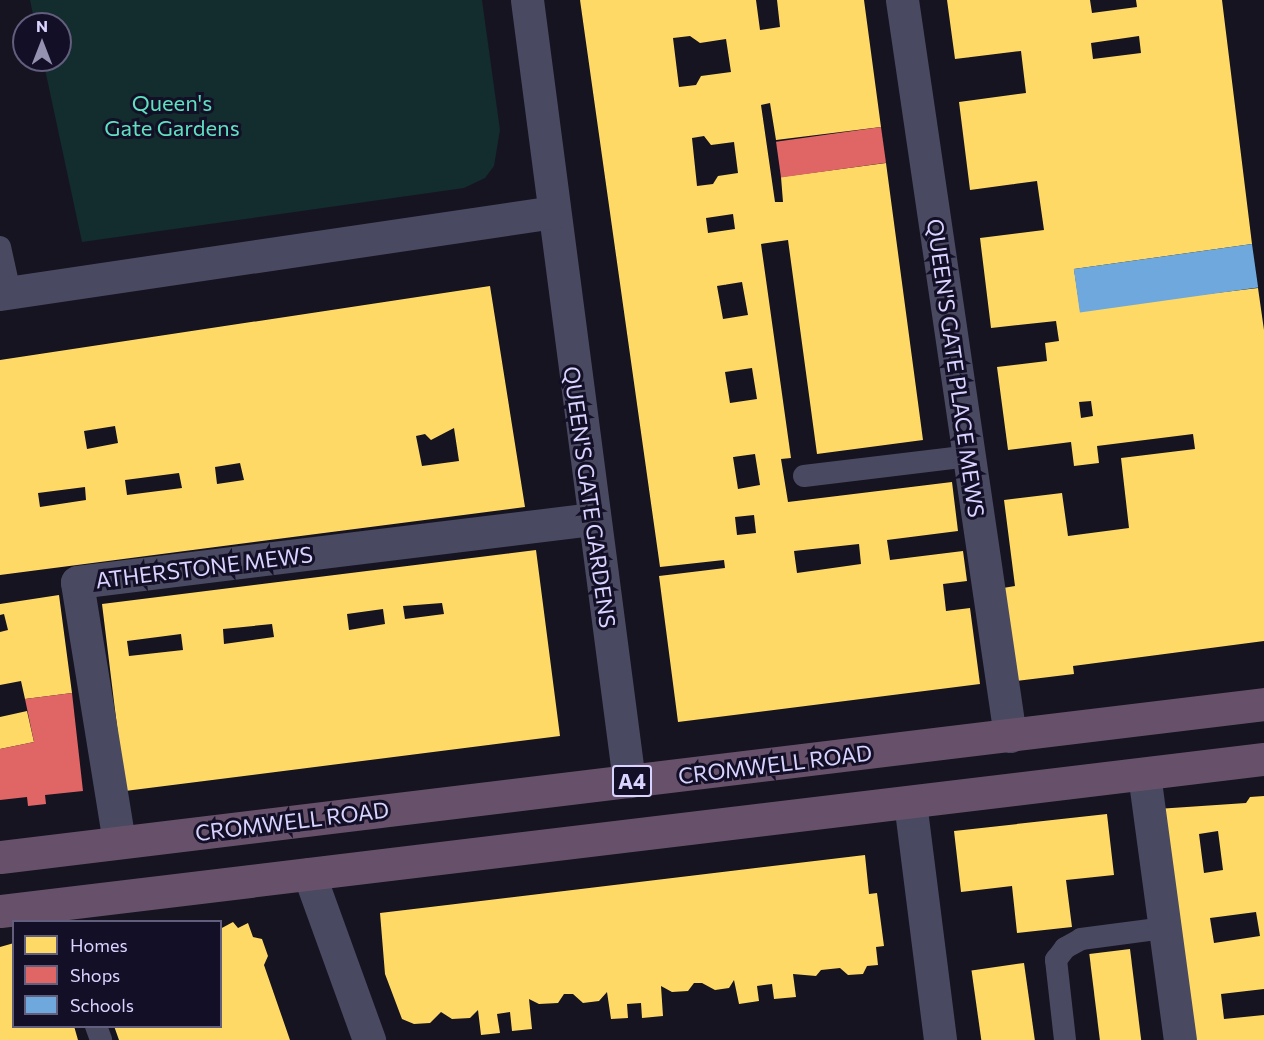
<!DOCTYPE html>
<html>
<head>
<meta charset="utf-8">
<style>
	body { margin:0 }
	#map { position:relative; width:1264px; height:1040px; overflow:hidden; background:#161421; font-family:Commissioner,sans-serif }
	div>[style] { position:absolute }
	[style*='--x'] { left:calc(var(--x)*1px); top:calc(var(--y)*1px); width:calc(var(--w)*1px); rotate:calc(var(--a)*1deg) }
	.green>* { inset:0; background:#132c2d }
	.homes>* { inset:0; background:#ffd966; transform-origin:0 0 }
	.shops>* { inset:0; background:#e06666; transform-origin:0 0 }
	.schools>* { inset:0; background:#6fa8dc; transform-origin:0 0 }
	.lane>* { height:22px; margin:-11px; padding:0 11px; transform-origin:11px; border-radius:11px; background:#4a4962 }
	.street>* { height:33px; margin:-16.5px; padding:0 16.5px; transform-origin:16.5px; border-radius:16.5px; background:#4a4962 }
	.highway>* { height:33px; margin:-16.5px; padding:0 16.5px; transform-origin:16.5px; border-radius:16.5px; background:#67516a }
	span { translate:-50% -50%; white-space:nowrap; text-align:center; line-height:1.15; -webkit-text-stroke:6px #130f26; paint-order:stroke }
	.shield-label span { padding:2px 4px; background:#130f26; border:2px solid; border-radius:4px; -webkit-text-stroke-width:0 }
	.shield-label { font-size:21px; color:#d9d4ff; font-weight:700 }
	.park-label { font-size:22px; color:#5fe0c0 }
	.street-label { font-size:22px; color:#d9d4ff }
	.legend { position:absolute; left:12px; top:920px; width:210px; height:108px; box-sizing:border-box; background:#130f26; border:2px solid #625e7d; margin:0; padding:8px 10px; list-style:none; font-size:18px; color:#d9d4ff }
	.legend li { display:flex; align-items:center; gap:12px; height:30px }
	.legend b { width:30px; border:2px solid #625e7d }
	.north { position:absolute; left:12px; top:12px; width:60px; height:60px; box-sizing:border-box; background:#130f26; border:2px solid #625e7d; border-radius:50%; rotate:0deg; font-size:16px; font-weight:700; line-height:24px; text-align:center; color:#d9d4ff }
	.north::after { content:''; display:block; margin:auto; width:21px; height:27px; background:#9591b1; clip-path:polygon(50% 0,100% 100%,50% 72%,0 100%) }
</style>
</head>
<body>
<div id="map">
	<div class="green">
		<i style="clip-path:polygon(30px 0,482px 0,500px 130px,494px 166px,485px 178px,464px 188px,82px 242px,43px 60px,60px 60px,60px 24px,35px 24px)"></i>
	</div>
	<div class="homes">
		<i style="clip-path:polygon(evenodd,580px 0,756px 0,760px 30px,780px 27px,777px 0,864px 0,881px 127px,776px 140px,770px 103px,761px 105px,775px 202px,783px 202px,781px 177px,886px 163px,923px 440px,817px 454px,788px 240px,761px 244px,791px 458px,781px 459px,788px 502px,952px 482px,958px 531px,887px 540px,890px 560px,963px 551px,967px 581px,943px 584px,946px 611px,970px 608px,980px 684px,678px 722px,659px 576px,725px 568px,724px 560px,660px 567px,580px 0,690px 36px,700px 43px,726px 39px,731px 72px,701px 76px,696px 85px,679px 87px,673px 38px,690px 36px,580px 0,704px 136px,711px 145px,734px 142px,738px 173px,718px 176px,713px 184px,697px 186px,692px 138px,704px 136px,580px 0,733px 214px,735px 229px,708px 233px,706px 218px,733px 214px,580px 0,742px 282px,748px 315px,723px 319px,717px 286px,742px 282px,580px 0,752px 368px,757px 399px,730px 403px,725px 372px,752px 368px,580px 0,755px 454px,760px 485px,738px 489px,733px 457px,755px 454px,580px 0,754px 515px,756px 533px,737px 535px,735px 517px,754px 515px,580px 0,859px 544px,861px 564px,797px 573px,794px 551px,859px 544px)"></i>
		<i style="clip-path:polygon(evenodd,947px 0,1090px 0,1092px 13px,1137px 7px,1136px 0,1222px 0,1252px 244px,1074px 269px,1080px 309px,1258px 288px,1264px 330px,1264px 641px,1073px 666px,1074px 674px,1016px 681px,1003px 588px,1015px 586px,1004px 500px,1062px 493px,1068px 536px,1129px 528px,1121px 458px,1195px 449px,1193px 434px,1097px 446px,1099px 463px,1074px 466px,1071px 442px,1008px 450px,997px 367px,1047px 361px,1045px 343px,1059px 341px,1056px 321px,991px 328px,980px 238px,1044px 230px,1037px 181px,970px 190px,959px 102px,1026px 93px,1021px 51px,955px 59px,947px 0,1139px 36px,1141px 53px,1093px 59px,1091px 43px,1139px 36px,947px 0,1091px 401px,1093px 416px,1081px 418px,1079px 402px,1091px 401px)"></i>
		<i style="clip-path:polygon(evenodd,490px 286px,525px 507px,0 575px,0 360px,490px 286px,115px 426px,118px 443px,87px 449px,84px 431px,115px 426px,490px 286px,454px 428px,459px 461px,422px 466px,416px 436px,425px 434px,431px 440px,454px 428px,490px 286px,240px 463px,244px 480px,217px 484px,215px 467px,240px 463px,490px 286px,179px 473px,182px 488px,127px 495px,125px 480px,179px 473px,490px 286px,85px 487px,86px 500px,40px 507px,38px 493px,85px 487px)"></i>
		<i style="clip-path:polygon(evenodd,536px 550px,560px 736px,125px 791px,102px 604px,536px 550px,442px 603px,444px 614px,405px 619px,403px 606px,442px 603px,536px 550px,383px 609px,385px 624px,349px 630px,347px 614px,383px 609px,536px 550px,272px 624px,274px 637px,224px 644px,223px 629px,272px 624px,536px 550px,181px 634px,183px 650px,129px 656px,127px 641px,181px 634px)"></i>
		<i style="clip-path:polygon(59px 595px,72px 693px,25px 699px,21px 681px,0 685px,0 632px,8px 630px,4px 614px,0 615px,0 604px)"></i>
		<i style="clip-path:polygon(27px 711px,34px 742px,0 749px,0 717px)"></i>
		<i style="clip-path:polygon(evenodd,1264px 796px,1264px 989px,1221px 994px,1224px 1019px,1264px 1015px,1264px 1040px,1187px 1040px,1157px 809px,1246px 803px,1250px 797px,1264px 796px,1218px 831px,1223px 870px,1204px 873px,1199px 834px,1218px 831px,1264px 796px,1256px 912px,1260px 936px,1214px 943px,1210px 918px,1256px 912px)"></i>
		<i style="clip-path:polygon(1107px 814px,1114px 875px,1066px 880px,1072px 927px,1017px 933px,1012px 886px,961px 892px,954px 831px)"></i>
		<i style="clip-path:polygon(865px 855px,869px 894px,877px 893px,884px 946px,876px 947px,878px 965px,867px 966px,863px 974px,848px 975px,840px 968px,821px 970px,816px 976px,793px 974px,796px 997px,774px 999px,772px 984px,757px 986px,759px 1001px,739px 1004px,734px 980px,729px 988px,715px 990px,702px 983px,694px 983px,688px 991px,672px 992px,661px 986px,663px 1016px,642px 1018px,641px 1003px,627px 1004px,628px 1018px,611px 1019px,607px 992px,599px 1001px,583px 1003px,573px 994px,564px 994px,558px 1003px,539px 1004px,529px 999px,532px 1029px,512px 1031px,510px 1012px,497px 1014px,500px 1033px,481px 1035px,478px 1010px,470px 1018px,452px 1019px,441px 1012px,430px 1023px,414px 1024px,402px 1019px,385px 974px,380px 913px)"></i>
		<i style="clip-path:polygon(233px 922px,238px 928px,248px 923px,253px 937px,262px 939px,268px 956px,264px 965px,290px 1040px,119px 1040px,114px 1026px,220px 1026px,220px 929px)"></i>
		<i style="clip-path:polygon(14px 943px,14px 1026px,74px 1026px,78px 1040px,0 1040px,0 947px)"></i>
		<i style="left:1130px;top:949px;width:92px;height:41px;rotate:83deg"></i>
		<i style="left:1024px;top:963px;width:78px;height:53px;rotate:82deg"></i>
	</div>
	<div class="shops">
		<i style="left:881px;top:127px;width:36px;height:106px;rotate:82deg"></i>
		<i style="clip-path:polygon(72px 693px,83px 791px,45px 795px,46px 804px,28px 806px,27px 797px,0 800px,0 749px,34px 742px,25px 699px)"></i>
	</div>
	<div class="schools">
		<i style="left:1252px;top:244px;width:44px;height:180px;rotate:82deg"></i>
	</div>
	<div class="lane">
		<i style="--x:0;--y:247;--w:46;--a:77.5"></i>
		<i style="--x:804;--y:476;--w:166;--a:-6.9"></i>
		<i style="--x:96;--y:1026;--w:15;--a:70"></i>
		<i style="--x:1065;--y:1040;--w:81;--a:-96.4"></i>
		<i style="--x:1056;--y:960;--w:15;--a:-53"></i>
		<i style="--x:1065;--y:948;--w:18;--a:-29"></i>
		<i style="--x:1081;--y:939;--w:85;--a:-7.5"></i>
	</div>
	<div class="street">
		<i style="--x:527;--y:0;--w:788;--a:82.56"></i>
		<i style="--x:902;--y:0;--w:744;--a:81.65"></i>
		<i style="--x:0;--y:294;--w:560;--a:-8.42"></i>
		<i style="--x:1144;--y:774;--w:268;--a:82.3"></i>
		<i style="--x:910;--y:802;--w:240;--a:82.8"></i>
		<i style="--x:119;--y:842;--w:263;--a:-99.2"></i>
		<i style="--x:77;--y:582;--w:520;--a:-6.96"></i>
		<i style="--x:309;--y:874;--w:177;--a:70.1"></i>
	</div>
	<div class="highway">
		<i style="--x:0;--y:857;--w:1273;--a:-6.9"></i>
		<i style="--x:0;--y:911;--w:1273;--a:-6.86"></i>
	</div>
	<div class="shield-label">
		<span style="left:632px;top:781px">A4</span>
	</div>
	<div class="park-label">
		<span style="left:172px;top:115px">Queen's<br>Gate Gardens</span>
	</div>
	<div class="street-label">
		<span style="left:956px;top:368px;rotate:82deg">QUEEN'S GATE PLACE MEWS</span>
		<span style="left:590px;top:497px;rotate:82deg">QUEEN'S GATE GARDENS</span>
		<span style="left:204px;top:567px;rotate:-7deg">ATHERSTONE MEWS</span>
		<span style="left:775px;top:764px;rotate:-7deg">CROMWELL ROAD</span>
		<span style="left:292px;top:821px;rotate:-7deg">CROMWELL ROAD</span>
	</div>
	<ul class="legend">
	<li><b style="height:16px;background:#ffd966"></b>Homes</li>
	<li><b style="height:16px;background:#e06666"></b>Shops</li>
	<li><b style="height:16px;background:#6fa8dc"></b>Schools</li>
	</ul>
	<div class="north">N</div>
</div>
</body>
</html>
